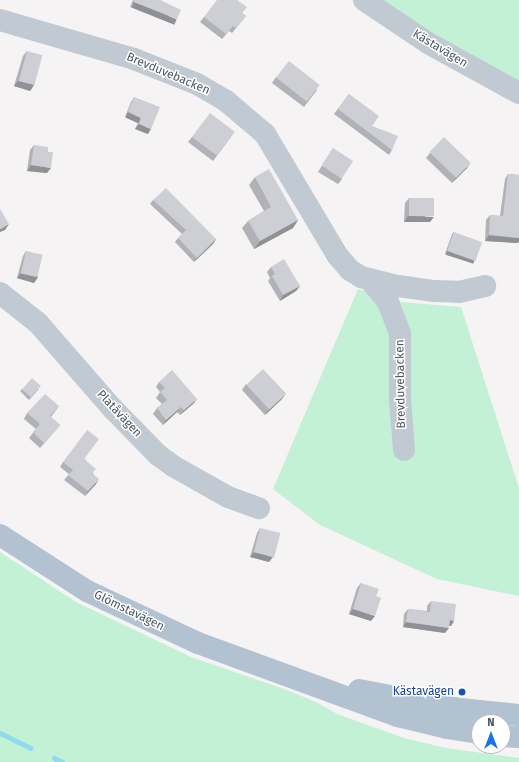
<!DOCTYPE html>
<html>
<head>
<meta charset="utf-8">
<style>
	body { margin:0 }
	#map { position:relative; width:519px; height:762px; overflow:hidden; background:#f5f3f3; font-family:"Fira Sans",sans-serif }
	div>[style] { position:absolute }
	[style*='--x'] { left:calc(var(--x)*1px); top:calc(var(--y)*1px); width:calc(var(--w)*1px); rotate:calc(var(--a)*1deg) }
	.green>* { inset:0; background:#c3f1d5 }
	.stream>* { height:5px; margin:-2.5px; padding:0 2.5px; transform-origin:2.5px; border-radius:2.5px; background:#90daee }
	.minor>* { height:22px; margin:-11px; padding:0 11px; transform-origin:11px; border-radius:11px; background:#c1cad2 }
	.major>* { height:22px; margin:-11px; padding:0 11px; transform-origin:11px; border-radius:11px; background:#b3c2d1 }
	.wall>* { inset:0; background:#b0b2b7 }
	.shaded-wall>* { inset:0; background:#909195; transform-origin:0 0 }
	.building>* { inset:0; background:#cdcfd5; transform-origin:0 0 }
	.dots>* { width:11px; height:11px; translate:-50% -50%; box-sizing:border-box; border:2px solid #fff; border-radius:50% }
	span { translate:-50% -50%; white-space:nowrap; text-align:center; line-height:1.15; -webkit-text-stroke:3px #fff; paint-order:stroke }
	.street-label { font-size:12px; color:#4a5661 }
	.transit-label { font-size:12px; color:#164399 }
	.right { translate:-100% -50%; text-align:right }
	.north { position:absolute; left:471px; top:714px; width:40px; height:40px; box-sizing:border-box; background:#fff; border:1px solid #b7bbc0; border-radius:50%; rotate:0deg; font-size:11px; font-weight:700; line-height:16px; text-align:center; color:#4a5661 }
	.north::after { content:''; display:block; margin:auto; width:14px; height:18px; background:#1a73e8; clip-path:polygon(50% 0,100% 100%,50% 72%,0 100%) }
</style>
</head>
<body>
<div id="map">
	<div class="green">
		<i style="clip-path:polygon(379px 0,519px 0,519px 83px,488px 67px)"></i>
		<i style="clip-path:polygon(358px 289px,400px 302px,461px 307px,519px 488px,519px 596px,437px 579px,320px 525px,273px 489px)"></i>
		<i style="clip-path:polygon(0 552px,76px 602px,191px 657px,287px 690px,318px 703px,337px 714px,404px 738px,446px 748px,519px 758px,519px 762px,0 762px)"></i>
	</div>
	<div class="stream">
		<i style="--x:0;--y:733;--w:34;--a:26"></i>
		<i style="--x:54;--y:758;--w:9;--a:27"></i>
	</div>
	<div class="minor">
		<i style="--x:364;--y:0;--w:77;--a:33.9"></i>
		<i style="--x:428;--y:43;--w:104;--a:28.8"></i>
		<i style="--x:0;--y:20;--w:140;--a:16.2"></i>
		<i style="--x:134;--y:59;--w:68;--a:21.6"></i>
		<i style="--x:197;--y:84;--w:32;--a:30"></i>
		<i style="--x:225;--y:100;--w:52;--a:40.4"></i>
		<i style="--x:265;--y:134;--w:141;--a:59.2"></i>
		<i style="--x:337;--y:255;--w:20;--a:49"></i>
		<i style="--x:350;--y:270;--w:13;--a:32"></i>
		<i style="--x:361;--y:277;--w:38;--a:14"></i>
		<i style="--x:398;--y:286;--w:37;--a:8"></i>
		<i style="--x:435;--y:291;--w:24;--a:2"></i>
		<i style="--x:459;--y:292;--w:27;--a:-13"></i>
		<i style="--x:369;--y:279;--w:30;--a:50"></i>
		<i style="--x:388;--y:302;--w:34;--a:69"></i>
		<i style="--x:400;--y:334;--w:66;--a:90"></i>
		<i style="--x:400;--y:400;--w:50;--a:85.4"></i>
		<i style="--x:0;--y:293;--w:48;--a:38.3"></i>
		<i style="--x:38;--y:323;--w:114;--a:48.9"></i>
		<i style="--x:113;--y:409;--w:64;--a:45.6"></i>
		<i style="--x:158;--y:455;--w:19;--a:36"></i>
		<i style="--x:173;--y:466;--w:63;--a:29.4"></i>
		<i style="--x:228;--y:497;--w:33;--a:20"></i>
	</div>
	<div class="major">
		<i style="--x:0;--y:535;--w:103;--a:32.8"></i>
		<i style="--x:87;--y:591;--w:123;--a:25.1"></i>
		<i style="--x:198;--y:643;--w:213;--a:20.1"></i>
		<i style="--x:398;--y:716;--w:50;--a:13.8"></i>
		<i style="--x:447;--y:728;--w:32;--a:9"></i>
		<i style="--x:359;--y:690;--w:103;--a:10.7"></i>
		<i style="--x:460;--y:709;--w:59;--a:5.8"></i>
		<i style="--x:503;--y:736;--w:16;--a:4"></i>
	</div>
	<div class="wall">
		<i style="clip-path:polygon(133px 0,160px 0,173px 24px,130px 7px)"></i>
		<i style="clip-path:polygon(242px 13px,246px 16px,242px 21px,232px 33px,229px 31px,222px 39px,200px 22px,204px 17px)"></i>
		<i style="clip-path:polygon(27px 51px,34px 85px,30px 91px,14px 86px,23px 56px)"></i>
		<i style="clip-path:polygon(276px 77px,317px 90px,304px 107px,272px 83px)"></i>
		<i style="clip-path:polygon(349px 94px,372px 126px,392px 150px,389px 155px,334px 114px)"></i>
		<i style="clip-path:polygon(134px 97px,148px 134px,135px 129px,138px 123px,125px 117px,131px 102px)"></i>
		<i style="clip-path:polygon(192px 137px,231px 137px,213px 161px,188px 142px)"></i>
		<i style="clip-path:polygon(34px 145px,48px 152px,47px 173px,27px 171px,30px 150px)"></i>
		<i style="clip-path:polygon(333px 148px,342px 179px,338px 184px,318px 172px)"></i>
		<i style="clip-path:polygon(430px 153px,467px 168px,452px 183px,426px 158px)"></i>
		<i style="clip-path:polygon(508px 174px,519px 175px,519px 241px,518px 243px,485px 241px,486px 220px,490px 215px,500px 216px,505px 179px)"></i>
		<i style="clip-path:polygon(255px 177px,298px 220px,293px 228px,254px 249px,242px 228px,248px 221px,264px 211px,249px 185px)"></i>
		<i style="clip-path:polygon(409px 198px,430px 222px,404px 222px,405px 203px)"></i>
		<i style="clip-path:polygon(153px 200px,216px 239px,213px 244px,194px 262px,175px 242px,178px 238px,182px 234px,150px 204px)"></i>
		<i style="clip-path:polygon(454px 232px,473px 263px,445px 254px,452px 234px)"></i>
		<i style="clip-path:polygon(26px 251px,38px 277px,34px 283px,17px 278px,23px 256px)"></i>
		<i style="clip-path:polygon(271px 267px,300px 286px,296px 291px,280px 301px,268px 281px,270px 278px,267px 272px)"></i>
		<i style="clip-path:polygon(159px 382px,197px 399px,193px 404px,180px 415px,177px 412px,163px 425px,153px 414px,157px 408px,162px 404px,156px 398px,160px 392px,156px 387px)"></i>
		<i style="clip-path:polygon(246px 384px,282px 399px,265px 415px,242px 390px)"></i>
		<i style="clip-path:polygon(22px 389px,39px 389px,29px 400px,20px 391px)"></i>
		<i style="clip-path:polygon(59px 406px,51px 417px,60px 425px,56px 430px,40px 448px,29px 438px,36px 429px,24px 419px,27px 413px)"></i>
		<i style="clip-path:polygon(85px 459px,93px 473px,96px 484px,85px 496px,64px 480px,69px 474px,60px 467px,63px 462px)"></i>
		<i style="clip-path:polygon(260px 528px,269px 562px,250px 557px,257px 533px)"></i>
		<i style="clip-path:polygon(361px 583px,371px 621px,349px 614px,357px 588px)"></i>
		<i style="clip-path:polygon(431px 601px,454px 621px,451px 626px,449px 626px,445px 633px,403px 627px,404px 614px,408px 609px,427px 611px,427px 606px)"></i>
	</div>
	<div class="shaded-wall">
		<i style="left:134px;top:2px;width:46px;height:6px;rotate:22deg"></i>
		<i style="clip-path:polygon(18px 81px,34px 85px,30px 91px,14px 86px)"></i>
		<i style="left:128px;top:112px;width:14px;height:6px;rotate:25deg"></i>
		<i style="clip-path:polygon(139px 124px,151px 129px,148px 134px,135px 129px)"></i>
		<i style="clip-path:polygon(471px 163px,467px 168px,452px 183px,456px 178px)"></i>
		<i style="clip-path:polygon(31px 165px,51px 168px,47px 173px,27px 171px)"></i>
		<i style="clip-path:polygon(408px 216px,434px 217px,430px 222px,404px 222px)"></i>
		<i style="clip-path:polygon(298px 220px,293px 228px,254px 249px,260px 241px)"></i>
		<i style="clip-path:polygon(9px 224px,5px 230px,0 232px,0 229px)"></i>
		<i style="clip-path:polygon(489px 235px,519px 238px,519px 241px,518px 243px,485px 241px)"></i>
		<i style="clip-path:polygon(216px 239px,213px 244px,194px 262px,197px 258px)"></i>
		<i style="left:447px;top:251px;width:29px;height:4px;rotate:18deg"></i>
		<i style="clip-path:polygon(21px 273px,38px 277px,34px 283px,17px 278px)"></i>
		<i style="clip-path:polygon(300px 286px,296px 291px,280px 301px,283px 295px)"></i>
		<i style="clip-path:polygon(286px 394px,282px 399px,265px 415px,269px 409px)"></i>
		<i style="clip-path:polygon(197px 399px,193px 404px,180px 415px,184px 410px)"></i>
		<i style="clip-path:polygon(181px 407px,177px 412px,163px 425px,166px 420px)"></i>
		<i style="clip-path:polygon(99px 479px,96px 484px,85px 496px,88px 491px)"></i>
		<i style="clip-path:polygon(254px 552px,273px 557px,269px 562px,250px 557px)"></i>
		<i style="clip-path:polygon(353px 609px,375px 616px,371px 621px,349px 614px)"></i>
		<i style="clip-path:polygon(450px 620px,454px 621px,451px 626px,446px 625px)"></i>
		<i style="clip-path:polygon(406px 622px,449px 628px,445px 633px,403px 627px)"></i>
	</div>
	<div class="building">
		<i style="clip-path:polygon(134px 0,160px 0,181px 10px,177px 19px,134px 2px)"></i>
		<i style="clip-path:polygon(217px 0,237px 0,247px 7px,242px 13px,246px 16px,236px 28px,233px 26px,226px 34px,204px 17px)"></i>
		<i style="left:27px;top:51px;width:16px;height:31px;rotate:15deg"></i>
		<i style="left:289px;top:61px;width:39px;height:21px;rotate:38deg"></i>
		<i style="clip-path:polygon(349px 94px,379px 116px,372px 126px,398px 136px,392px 150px,338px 109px)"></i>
		<i style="clip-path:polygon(134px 97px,160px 107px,151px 129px,139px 124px,141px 118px,128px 112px)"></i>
		<i style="left:210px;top:113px;width:31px;height:30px;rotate:37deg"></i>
		<i style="left:444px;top:137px;width:37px;height:21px;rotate:44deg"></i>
		<i style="clip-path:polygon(34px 145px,48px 147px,48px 152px,53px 152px,51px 168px,31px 165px)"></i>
		<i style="left:333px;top:148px;width:24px;height:21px;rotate:33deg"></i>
		<i style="clip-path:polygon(269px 169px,298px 220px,260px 241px,248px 221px,271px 207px,255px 177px)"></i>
		<i style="clip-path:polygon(508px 174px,519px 175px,519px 238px,489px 235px,490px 215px,503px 216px)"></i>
		<i style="clip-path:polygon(166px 188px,216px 239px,197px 258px,178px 238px,186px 230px,153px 200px)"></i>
		<i style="left:409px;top:198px;width:25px;height:18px"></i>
		<i style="clip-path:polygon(0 209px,9px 224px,0 229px)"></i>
		<i style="left:454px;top:232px;width:30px;height:20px;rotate:20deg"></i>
		<i style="left:26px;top:251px;width:17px;height:23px;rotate:13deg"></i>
		<i style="clip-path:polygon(284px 259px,300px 286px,283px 295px,272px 276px,275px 274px,271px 267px)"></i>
		<i style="left:263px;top:369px;width:34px;height:23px;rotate:47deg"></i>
		<i style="clip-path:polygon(172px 370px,197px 399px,184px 410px,181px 407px,166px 420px,157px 408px,167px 400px,160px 392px,165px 388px,159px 382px)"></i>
		<i style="left:32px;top:378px;width:12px;height:15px;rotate:42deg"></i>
		<i style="clip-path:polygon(45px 394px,59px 406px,50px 416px,60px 425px,44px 443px,33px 432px,40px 424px,27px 413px)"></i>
		<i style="clip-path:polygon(87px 430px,99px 439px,84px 459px,96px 469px,92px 473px,99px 479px,88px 491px,68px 475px,73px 470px,63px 462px)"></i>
		<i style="left:260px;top:528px;width:21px;height:25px;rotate:14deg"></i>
		<i style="clip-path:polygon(361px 583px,379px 589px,376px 596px,381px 598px,375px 616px,353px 609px)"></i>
		<i style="clip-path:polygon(431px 601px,456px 604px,454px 621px,450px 620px,449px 628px,406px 622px,408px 609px,430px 612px)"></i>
	</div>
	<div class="dots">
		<i style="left:462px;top:692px;background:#1a4fb4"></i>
	</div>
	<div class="street-label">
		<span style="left:440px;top:49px;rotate:31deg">Kästavägen</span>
		<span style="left:168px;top:74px;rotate:23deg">Brevduvebacken</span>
		<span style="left:401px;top:384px;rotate:-91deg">Brevduvebacken</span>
		<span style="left:119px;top:414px;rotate:47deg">Platåvägen</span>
		<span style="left:129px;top:611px;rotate:26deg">Glömstavägen</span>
	</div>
	<div class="transit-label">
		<span class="right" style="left:454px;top:692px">Kästavägen</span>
	</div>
	<div class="north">N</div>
</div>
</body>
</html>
